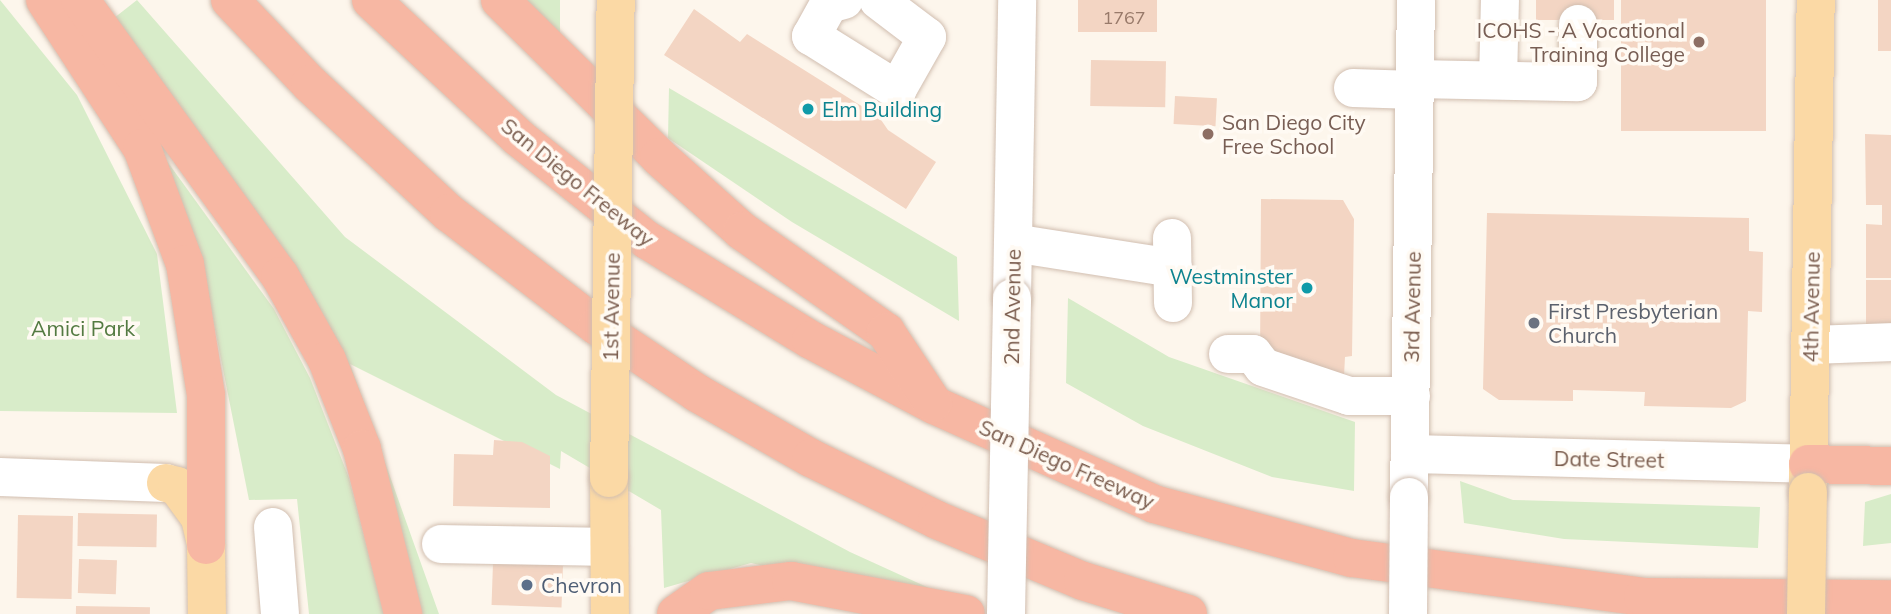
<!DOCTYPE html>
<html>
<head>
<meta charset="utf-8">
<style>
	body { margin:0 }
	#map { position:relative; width:1891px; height:614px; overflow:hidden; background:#fdf6ec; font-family:Mulish,sans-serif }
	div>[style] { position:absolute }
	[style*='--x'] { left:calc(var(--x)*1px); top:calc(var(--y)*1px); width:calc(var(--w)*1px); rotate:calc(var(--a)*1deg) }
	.green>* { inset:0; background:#d8ecc9 }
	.building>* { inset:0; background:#f3d5c3; transform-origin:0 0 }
	.roads { filter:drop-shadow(0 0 2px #d1beb0) drop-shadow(0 0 2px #d1beb0) }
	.minor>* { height:38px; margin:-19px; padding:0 19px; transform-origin:19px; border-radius:19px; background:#fff }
	.major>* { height:38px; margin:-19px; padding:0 19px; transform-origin:19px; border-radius:19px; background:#fbd9a5 }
	.highway>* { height:38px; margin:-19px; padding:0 19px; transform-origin:19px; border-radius:19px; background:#f7b7a3 }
	.bridges { filter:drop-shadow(0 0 2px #d1beb0) drop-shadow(0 0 2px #d1beb0) }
	.minor-bridge>* { height:38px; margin:-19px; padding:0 19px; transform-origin:19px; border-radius:19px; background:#fff }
	.major-bridge>* { height:38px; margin:-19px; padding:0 19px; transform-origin:19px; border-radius:19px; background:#fbd9a5 }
	.dots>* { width:19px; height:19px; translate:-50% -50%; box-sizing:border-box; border:4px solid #fffaf3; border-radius:50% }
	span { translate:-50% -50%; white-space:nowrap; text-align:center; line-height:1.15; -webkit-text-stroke:7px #fffaf3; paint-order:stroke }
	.number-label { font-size:18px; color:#987a6a }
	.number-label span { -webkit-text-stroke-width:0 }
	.education-label { font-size:21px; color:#785e54 }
	.right { translate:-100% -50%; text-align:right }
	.left { translate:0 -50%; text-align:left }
	.culture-label { font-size:21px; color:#0d838f }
	.street-label { font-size:21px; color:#7a5c4d }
	.worship-label { font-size:21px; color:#5b616d }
	.park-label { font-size:21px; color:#537a41 }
	.service-label { font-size:21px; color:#4e5e75 }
</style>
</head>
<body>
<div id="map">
	<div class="green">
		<i style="clip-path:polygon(0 0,77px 95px,157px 254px,177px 413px,0 411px)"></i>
		<i style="clip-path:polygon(137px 0,345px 237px,556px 395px,850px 552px,951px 598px,949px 610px,751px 563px,664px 588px,661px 510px,561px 451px,560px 469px,350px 364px,439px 614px,414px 614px,379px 468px,109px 22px)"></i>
		<i style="clip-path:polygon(518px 0,560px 0,560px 44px)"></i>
		<i style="clip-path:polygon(669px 88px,957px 257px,959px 321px,792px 222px,668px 138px)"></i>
		<i style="clip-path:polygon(127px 106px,274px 309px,310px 378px,349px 478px,384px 614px,309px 614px,297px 499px,249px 500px,205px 279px)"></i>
		<i style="clip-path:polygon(1068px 298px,1169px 357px,1355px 422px,1354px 491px,1272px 477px,1143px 426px,1066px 383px)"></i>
		<i style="clip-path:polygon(1460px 481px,1513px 500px,1760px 507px,1758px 548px,1564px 539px,1464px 523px)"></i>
		<i style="clip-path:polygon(1891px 494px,1891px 543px,1863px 546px,1865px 502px)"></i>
	</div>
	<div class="building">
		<i style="left:1078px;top:0;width:79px;height:32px"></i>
		<i style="left:1536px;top:0;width:78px;height:20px"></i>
		<i style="left:1621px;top:0;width:145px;height:131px"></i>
		<i style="left:1878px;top:0;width:13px;height:51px"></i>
		<i style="clip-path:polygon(694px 9px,740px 42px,747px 34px,879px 117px,888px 130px,936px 162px,906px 209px,664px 55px)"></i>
		<i style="left:1091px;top:60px;width:75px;height:46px;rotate:1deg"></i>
		<i style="left:1175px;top:96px;width:42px;height:28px;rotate:3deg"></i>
		<i style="clip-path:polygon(1865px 134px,1891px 135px,1891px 278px,1866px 278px,1866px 224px,1882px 225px,1882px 205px,1866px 205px)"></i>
		<i style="clip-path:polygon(1261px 199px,1343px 200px,1354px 219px,1352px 356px,1345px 357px,1344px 376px,1260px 360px)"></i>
		<i style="clip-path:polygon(1487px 213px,1749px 218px,1749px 251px,1763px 252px,1762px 312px,1748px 311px,1746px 401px,1731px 408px,1644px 406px,1645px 392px,1573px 390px,1573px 401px,1499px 400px,1483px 389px)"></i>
		<i style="left:1866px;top:280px;width:25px;height:51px"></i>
		<i style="clip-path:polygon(494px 440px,522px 442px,550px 456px,550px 508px,453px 506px,454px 454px,493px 455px)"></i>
		<i style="left:78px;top:513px;width:79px;height:33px;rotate:1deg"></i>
		<i style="left:18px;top:515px;width:55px;height:83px;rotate:1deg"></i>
		<i style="left:79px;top:559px;width:38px;height:34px;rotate:2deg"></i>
		<i style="left:493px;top:563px;width:70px;height:42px;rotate:2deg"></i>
		<i style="left:76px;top:606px;width:74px;height:8px;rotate:1deg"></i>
	</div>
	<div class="roads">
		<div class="minor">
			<i style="--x:844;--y:0;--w:16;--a:165"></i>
			<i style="--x:829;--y:4;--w:37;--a:119"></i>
			<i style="--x:811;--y:36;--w:102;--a:32.1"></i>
			<i style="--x:897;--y:90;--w:61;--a:-60.5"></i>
			<i style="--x:927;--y:37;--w:61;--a:-142.9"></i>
			<i style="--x:1415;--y:79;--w:163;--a:1.1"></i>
			<i style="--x:1578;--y:82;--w:58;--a:-90"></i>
			<i style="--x:1498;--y:80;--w:80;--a:-88.6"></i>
			<i style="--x:1353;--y:88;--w:62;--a:1.8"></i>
			<i style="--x:1172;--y:238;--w:65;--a:89.1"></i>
			<i style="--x:1013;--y:243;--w:162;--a:8.9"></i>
			<i style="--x:1012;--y:298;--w:298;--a:-89"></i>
			<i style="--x:1810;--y:345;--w:81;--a:-2.1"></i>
			<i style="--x:1228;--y:354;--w:25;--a:0"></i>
			<i style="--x:1253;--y:354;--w:16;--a:52"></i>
			<i style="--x:1263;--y:367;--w:91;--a:18.6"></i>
			<i style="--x:1349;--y:396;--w:62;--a:0"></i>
			<i style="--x:1410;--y:454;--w:398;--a:1.4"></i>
			<i style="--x:0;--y:477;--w:166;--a:2.1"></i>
			<i style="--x:1409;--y:497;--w:497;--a:-89.2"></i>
			<i style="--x:273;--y:527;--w:87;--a:85.4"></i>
			<i style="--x:441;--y:544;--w:168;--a:1"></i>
		</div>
		<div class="major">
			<i style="--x:609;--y:478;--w:136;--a:89.6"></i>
			<i style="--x:166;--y:483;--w:11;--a:15"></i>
			<i style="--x:177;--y:486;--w:39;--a:54"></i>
			<i style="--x:200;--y:518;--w:28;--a:77"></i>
			<i style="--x:206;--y:545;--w:69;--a:89.2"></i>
			<i style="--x:1808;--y:492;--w:492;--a:-89.1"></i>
		</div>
		<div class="highway">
			<i style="--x:45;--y:0;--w:177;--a:56.8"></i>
			<i style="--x:142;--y:148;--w:124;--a:69.7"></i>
			<i style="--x:185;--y:264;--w:133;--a:80.9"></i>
			<i style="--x:206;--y:395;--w:150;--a:90"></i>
			<i style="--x:80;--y:0;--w:341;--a:54.1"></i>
			<i style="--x:280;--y:276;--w:96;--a:60.8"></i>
			<i style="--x:327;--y:360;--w:96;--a:68.5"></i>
			<i style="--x:362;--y:449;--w:170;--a:76"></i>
			<i style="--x:230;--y:0;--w:116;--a:46.4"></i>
			<i style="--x:310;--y:84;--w:190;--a:42.9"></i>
			<i style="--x:449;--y:213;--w:186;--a:37.4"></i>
			<i style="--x:597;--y:326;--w:120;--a:33.8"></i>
			<i style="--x:697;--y:393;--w:131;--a:29.7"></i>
			<i style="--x:811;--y:458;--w:140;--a:26.2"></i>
			<i style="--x:937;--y:520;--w:158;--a:22.7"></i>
			<i style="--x:1083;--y:581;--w:110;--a:17.4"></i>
			<i style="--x:371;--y:0;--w:202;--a:43"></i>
			<i style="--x:519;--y:138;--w:164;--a:38.6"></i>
			<i style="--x:647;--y:240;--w:192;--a:31.4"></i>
			<i style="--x:811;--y:340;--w:139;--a:27.9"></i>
			<i style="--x:934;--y:405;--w:241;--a:24.2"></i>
			<i style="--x:1154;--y:504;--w:205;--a:15.3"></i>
			<i style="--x:1352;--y:558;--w:294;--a:7.6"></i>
			<i style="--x:1643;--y:597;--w:248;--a:0.5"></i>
			<i style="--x:500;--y:0;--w:223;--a:44.6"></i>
			<i style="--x:659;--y:157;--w:111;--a:41.7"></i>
			<i style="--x:742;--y:231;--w:176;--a:35"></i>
			<i style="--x:886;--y:332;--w:85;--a:56.5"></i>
			<i style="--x:1808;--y:464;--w:83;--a:1.4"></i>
			<i style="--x:676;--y:614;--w:40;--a:-34.9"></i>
			<i style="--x:709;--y:591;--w:83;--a:-7"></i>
			<i style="--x:791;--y:581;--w:178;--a:10.7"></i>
		</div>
	</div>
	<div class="bridges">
		<div class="minor-bridge">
			<i style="--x:1006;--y:614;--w:316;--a:-88.9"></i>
			<i style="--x:1408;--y:614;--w:117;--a:-89.5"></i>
		</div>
		<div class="major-bridge">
			<i style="--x:609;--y:478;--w:478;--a:-89.2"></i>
			<i style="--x:1806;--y:614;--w:122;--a:-89.1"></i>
		</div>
	</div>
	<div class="dots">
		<i style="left:1699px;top:42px;background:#8d6e63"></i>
		<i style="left:808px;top:109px;background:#0f9aa8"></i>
		<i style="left:1208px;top:134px;background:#8d6e63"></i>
		<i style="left:1307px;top:288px;background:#0f9aa8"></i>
		<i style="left:1534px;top:323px;background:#6b7280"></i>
		<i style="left:527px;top:585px;background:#5c6f8a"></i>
	</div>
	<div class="number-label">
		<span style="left:1124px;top:18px">1767</span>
	</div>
	<div class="education-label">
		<span class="right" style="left:1685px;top:42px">ICOHS - A Vocational<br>Training College</span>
		<span class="left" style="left:1222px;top:134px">San Diego City<br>Free School</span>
	</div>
	<div class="culture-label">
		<span class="left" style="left:822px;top:109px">Elm Building</span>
		<span class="right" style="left:1293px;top:288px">Westminster<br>Manor</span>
	</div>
	<div class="street-label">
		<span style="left:578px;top:182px;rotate:39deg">San Diego Freeway</span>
		<span style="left:611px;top:307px;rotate:-89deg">1st Avenue</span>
		<span style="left:1012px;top:307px;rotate:-89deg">2nd Avenue</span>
		<span style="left:1412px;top:307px;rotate:-89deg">3rd Avenue</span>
		<span style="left:1811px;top:307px;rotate:-89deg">4th Avenue</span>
		<span style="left:1609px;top:459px;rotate:1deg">Date Street</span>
		<span style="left:1067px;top:464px;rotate:24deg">San Diego Freeway</span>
	</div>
	<div class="worship-label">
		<span class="left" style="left:1548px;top:323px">First Presbyterian<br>Church</span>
	</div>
	<div class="park-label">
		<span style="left:83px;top:328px">Amici Park</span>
	</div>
	<div class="service-label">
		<span class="left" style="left:541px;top:585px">Chevron</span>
	</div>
</div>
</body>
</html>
